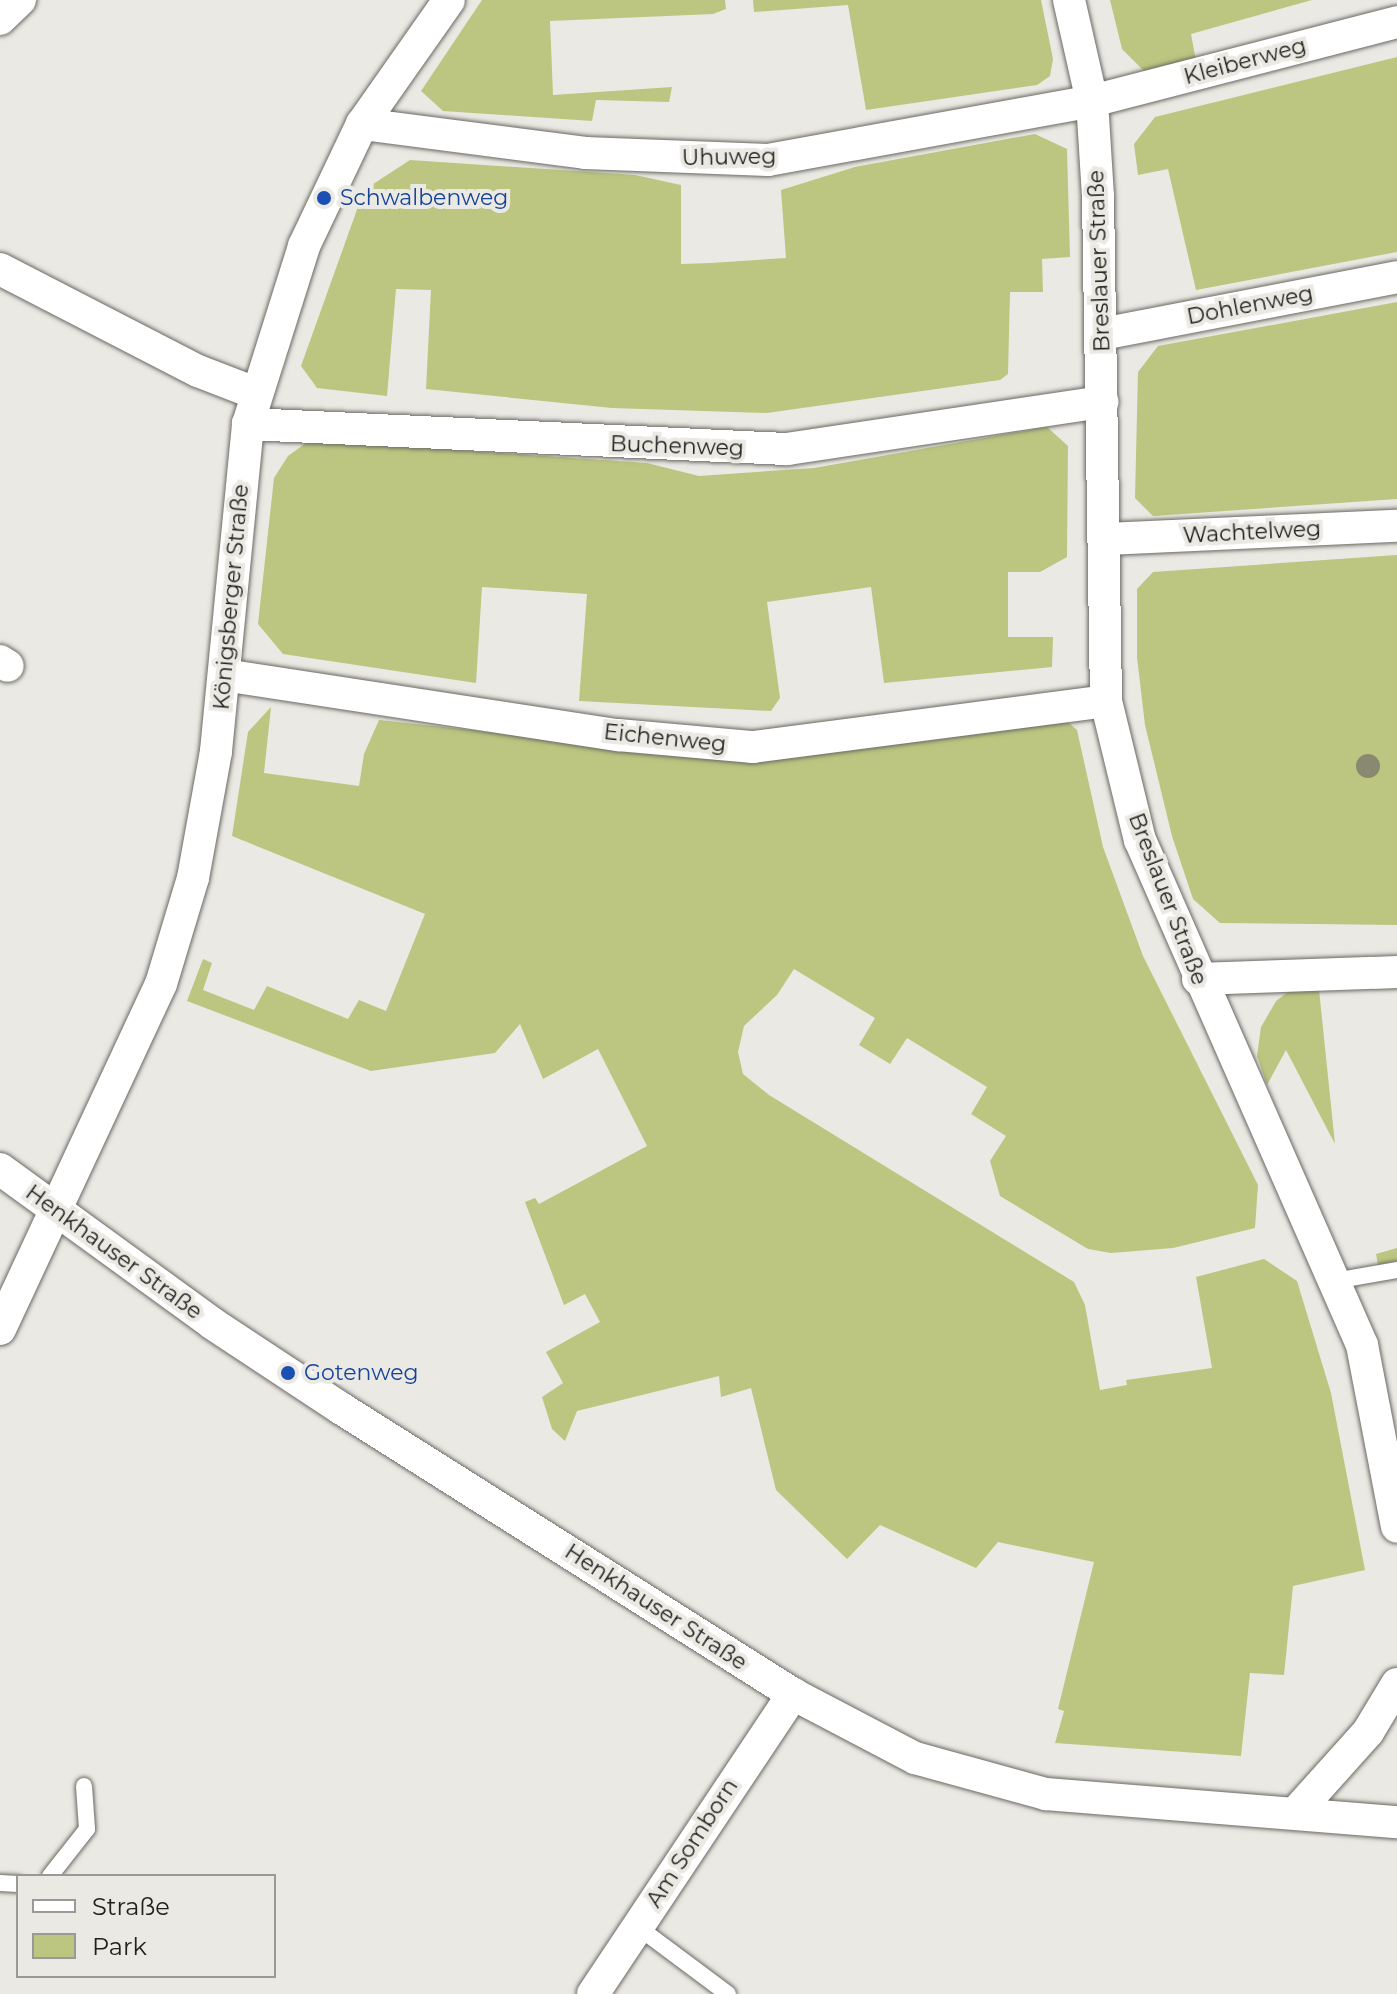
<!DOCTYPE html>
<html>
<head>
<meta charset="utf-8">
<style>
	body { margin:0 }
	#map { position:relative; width:1397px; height:1994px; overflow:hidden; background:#ebe9e3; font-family:Montserrat,sans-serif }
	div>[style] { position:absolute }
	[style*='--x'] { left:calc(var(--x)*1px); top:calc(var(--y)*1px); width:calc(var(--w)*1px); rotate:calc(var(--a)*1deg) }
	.green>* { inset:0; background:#bcc680 }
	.roads { filter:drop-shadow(0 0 2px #6a6963) drop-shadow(0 0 2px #6a6963) }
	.service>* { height:16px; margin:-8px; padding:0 8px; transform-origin:8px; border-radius:8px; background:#fff }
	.minor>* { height:32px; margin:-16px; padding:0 16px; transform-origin:16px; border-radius:16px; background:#fff }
	.trees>* { width:24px; height:24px; margin:-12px; border-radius:50%; background:#888970 }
	.dots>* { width:22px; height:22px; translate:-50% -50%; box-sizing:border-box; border:4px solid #ebe9e3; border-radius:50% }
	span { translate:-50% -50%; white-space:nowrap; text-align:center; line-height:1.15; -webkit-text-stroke:8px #ebe9e3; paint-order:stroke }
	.street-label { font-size:22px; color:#22211f }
	.transit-label { font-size:22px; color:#164399 }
	.left { translate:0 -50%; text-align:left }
	.legend { position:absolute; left:16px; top:1874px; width:260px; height:104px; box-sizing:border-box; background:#ebe9e3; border:2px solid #9b9995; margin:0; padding:10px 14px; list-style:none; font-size:24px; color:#22211f }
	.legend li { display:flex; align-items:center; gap:16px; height:40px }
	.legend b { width:40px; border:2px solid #9b9995 }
</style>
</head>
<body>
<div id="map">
	<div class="green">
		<i style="clip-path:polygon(482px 0,725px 0,726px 9px,713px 14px,550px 21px,553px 95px,672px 87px,669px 102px,596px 100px,592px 121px,443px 111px,421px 91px)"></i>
		<i style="clip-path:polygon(753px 0,1041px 0,1053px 59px,1050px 76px,1037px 85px,866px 110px,848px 5px,754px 12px)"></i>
		<i style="clip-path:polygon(1110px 0,1312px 0,1191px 34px,1196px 61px,1146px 73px,1122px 49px)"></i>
		<i style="clip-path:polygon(1397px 57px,1397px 252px,1196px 290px,1168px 169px,1138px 175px,1134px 144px,1155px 117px)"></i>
		<i style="clip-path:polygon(1035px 134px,1067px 149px,1070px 257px,1042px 259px,1043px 292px,1010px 292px,1008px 374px,1000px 380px,767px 413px,612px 408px,426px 389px,431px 290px,396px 289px,387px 396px,317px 388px,301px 366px,364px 190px,410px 160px,635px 175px,681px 185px,681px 264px,711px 263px,786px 258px,781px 190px,855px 167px)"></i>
		<i style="clip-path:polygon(1397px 302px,1397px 499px,1153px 516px,1135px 498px,1138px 372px,1158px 346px)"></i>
		<i style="clip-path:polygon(1047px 427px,1068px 446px,1067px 557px,1040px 572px,1008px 572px,1008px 637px,1053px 637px,1052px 667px,884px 683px,871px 587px,767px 602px,780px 698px,771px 711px,579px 701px,587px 594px,482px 587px,476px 683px,283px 654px,258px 624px,274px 478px,288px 456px,310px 440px,647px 463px,699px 476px,814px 468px)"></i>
		<i style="clip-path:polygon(1397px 555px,1397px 925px,1220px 923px,1193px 899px,1172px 836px,1145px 725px,1137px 657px,1137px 589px,1153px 572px)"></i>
		<i style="clip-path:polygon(271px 707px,264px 773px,359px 786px,364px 754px,379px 720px,740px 759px,1061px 716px,1077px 730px,1103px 847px,1143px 956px,1258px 1185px,1255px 1228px,1173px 1248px,1111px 1253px,1088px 1249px,1000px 1196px,990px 1161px,1006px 1136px,971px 1114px,987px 1087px,907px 1038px,890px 1064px,859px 1045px,875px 1018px,794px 969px,777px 995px,744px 1026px,738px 1052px,743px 1074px,769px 1095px,1074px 1282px,1085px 1305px,1100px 1390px,1127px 1385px,1126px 1380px,1212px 1368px,1196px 1277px,1264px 1259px,1297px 1281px,1331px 1393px,1365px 1570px,1293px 1586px,1284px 1675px,1250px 1673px,1241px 1756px,1055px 1743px,1064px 1711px,1058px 1709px,1094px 1562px,998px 1542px,976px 1568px,880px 1525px,847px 1559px,776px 1490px,751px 1388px,721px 1397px,719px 1376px,577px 1411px,565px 1441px,552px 1429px,542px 1397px,563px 1383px,546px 1352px,600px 1322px,585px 1294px,564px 1305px,525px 1202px,535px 1198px,539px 1204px,647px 1146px,598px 1049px,543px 1079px,520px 1024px,495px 1053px,371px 1071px,187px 1001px,203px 959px,212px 963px,203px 990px,254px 1010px,267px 986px,348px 1019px,359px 1000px,386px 1011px,425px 914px,232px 836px,248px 732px)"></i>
		<i style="clip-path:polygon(1318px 980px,1335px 1144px,1286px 1050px,1267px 1085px,1257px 1056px,1261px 1027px,1276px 1001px,1296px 986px)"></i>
		<i style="clip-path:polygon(1397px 1248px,1397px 1261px,1378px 1265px,1376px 1254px)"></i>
	</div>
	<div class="roads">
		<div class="service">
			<i style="--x:1334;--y:1281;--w:64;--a:-9.9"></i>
			<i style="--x:50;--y:1876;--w:60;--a:-51.8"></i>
			<i style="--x:87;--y:1829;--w:43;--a:-94"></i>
			<i style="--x:0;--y:1883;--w:18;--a:3"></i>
			<i style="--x:638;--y:1927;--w:112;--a:36.7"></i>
		</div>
		<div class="minor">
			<i style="--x:1069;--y:0;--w:104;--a:77.2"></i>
			<i style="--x:1092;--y:101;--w:95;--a:86.4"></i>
			<i style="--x:1098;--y:196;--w:505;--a:89.09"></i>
			<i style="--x:1106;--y:701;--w:143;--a:76.3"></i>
			<i style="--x:1140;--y:840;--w:552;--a:66.27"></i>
			<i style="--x:1362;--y:1345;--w:185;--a:79.1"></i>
			<i style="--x:0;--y:19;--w:28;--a:-44"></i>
			<i style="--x:362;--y:124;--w:225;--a:7.4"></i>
			<i style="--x:585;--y:153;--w:183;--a:2.2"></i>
			<i style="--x:768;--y:160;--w:329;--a:-10.3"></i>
			<i style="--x:1092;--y:101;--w:315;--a:-14.5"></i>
			<i style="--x:0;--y:269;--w:223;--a:27.3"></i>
			<i style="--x:198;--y:371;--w:61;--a:21.1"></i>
			<i style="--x:1102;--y:334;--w:300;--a:-10.9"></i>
			<i style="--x:248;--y:424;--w:540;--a:2.66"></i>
			<i style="--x:787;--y:449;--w:319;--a:-8.5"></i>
			<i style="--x:1106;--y:539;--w:291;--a:-2.6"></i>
			<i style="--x:0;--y:661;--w:9;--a:32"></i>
			<i style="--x:224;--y:675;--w:399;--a:8.7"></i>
			<i style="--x:618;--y:735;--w:136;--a:5.1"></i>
			<i style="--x:753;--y:747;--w:356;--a:-7.4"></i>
			<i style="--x:1198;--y:979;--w:199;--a:-2"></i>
			<i style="--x:0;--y:1169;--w:263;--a:36"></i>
			<i style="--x:213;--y:1324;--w:154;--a:33.4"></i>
			<i style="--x:342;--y:1409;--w:534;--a:32.29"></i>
			<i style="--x:793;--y:1694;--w:138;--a:27.7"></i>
			<i style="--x:915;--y:1758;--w:136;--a:15.4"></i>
			<i style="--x:1046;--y:1794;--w:352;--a:4.6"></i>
			<i style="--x:0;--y:1329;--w:381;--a:-65"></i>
			<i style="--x:161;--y:984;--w:111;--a:-73.2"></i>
			<i style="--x:193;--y:878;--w:129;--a:-79.7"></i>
			<i style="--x:216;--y:751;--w:329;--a:-84.4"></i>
			<i style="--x:248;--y:424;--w:187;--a:-72.5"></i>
			<i style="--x:304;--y:246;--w:135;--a:-64.6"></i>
			<i style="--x:362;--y:124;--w:151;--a:-54.9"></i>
			<i style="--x:1298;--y:1810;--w:105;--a:-48.1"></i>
			<i style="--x:1368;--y:1732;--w:56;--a:-58.9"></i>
			<i style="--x:593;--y:1994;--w:361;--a:-56.3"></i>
		</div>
	</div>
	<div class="trees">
		<i style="left:1368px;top:766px"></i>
	</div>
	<div class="dots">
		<i style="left:324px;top:198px;background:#1a4fb4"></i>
		<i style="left:288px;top:1373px;background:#1a4fb4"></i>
	</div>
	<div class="street-label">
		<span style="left:1245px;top:61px;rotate:-15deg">Kleiberweg</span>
		<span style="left:729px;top:157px;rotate:-1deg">Uhuweg</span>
		<span style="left:1099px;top:261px;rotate:-92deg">Breslauer Straße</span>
		<span style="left:1250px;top:305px;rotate:-11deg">Dohlenweg</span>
		<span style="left:677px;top:446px;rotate:2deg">Buchenweg</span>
		<span style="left:1252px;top:532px;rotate:-3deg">Wachtelweg</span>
		<span style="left:231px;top:597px;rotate:-85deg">Königsberger Straße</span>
		<span style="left:665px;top:738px;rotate:6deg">Eichenweg</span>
		<span style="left:1168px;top:899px;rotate:69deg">Breslauer Straße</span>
		<span style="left:114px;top:1252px;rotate:36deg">Henkhauser Straße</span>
		<span style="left:656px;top:1607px;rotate:33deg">Henkhauser Straße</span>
		<span style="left:692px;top:1843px;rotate:-57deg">Am Somborn</span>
	</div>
	<div class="transit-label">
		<span class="left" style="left:340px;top:198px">Schwalbenweg</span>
		<span class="left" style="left:304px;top:1373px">Gotenweg</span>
	</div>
	<ul class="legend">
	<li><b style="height:10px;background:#fff"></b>Straße</li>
	<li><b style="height:22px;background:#bcc680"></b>Park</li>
	</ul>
</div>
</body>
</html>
